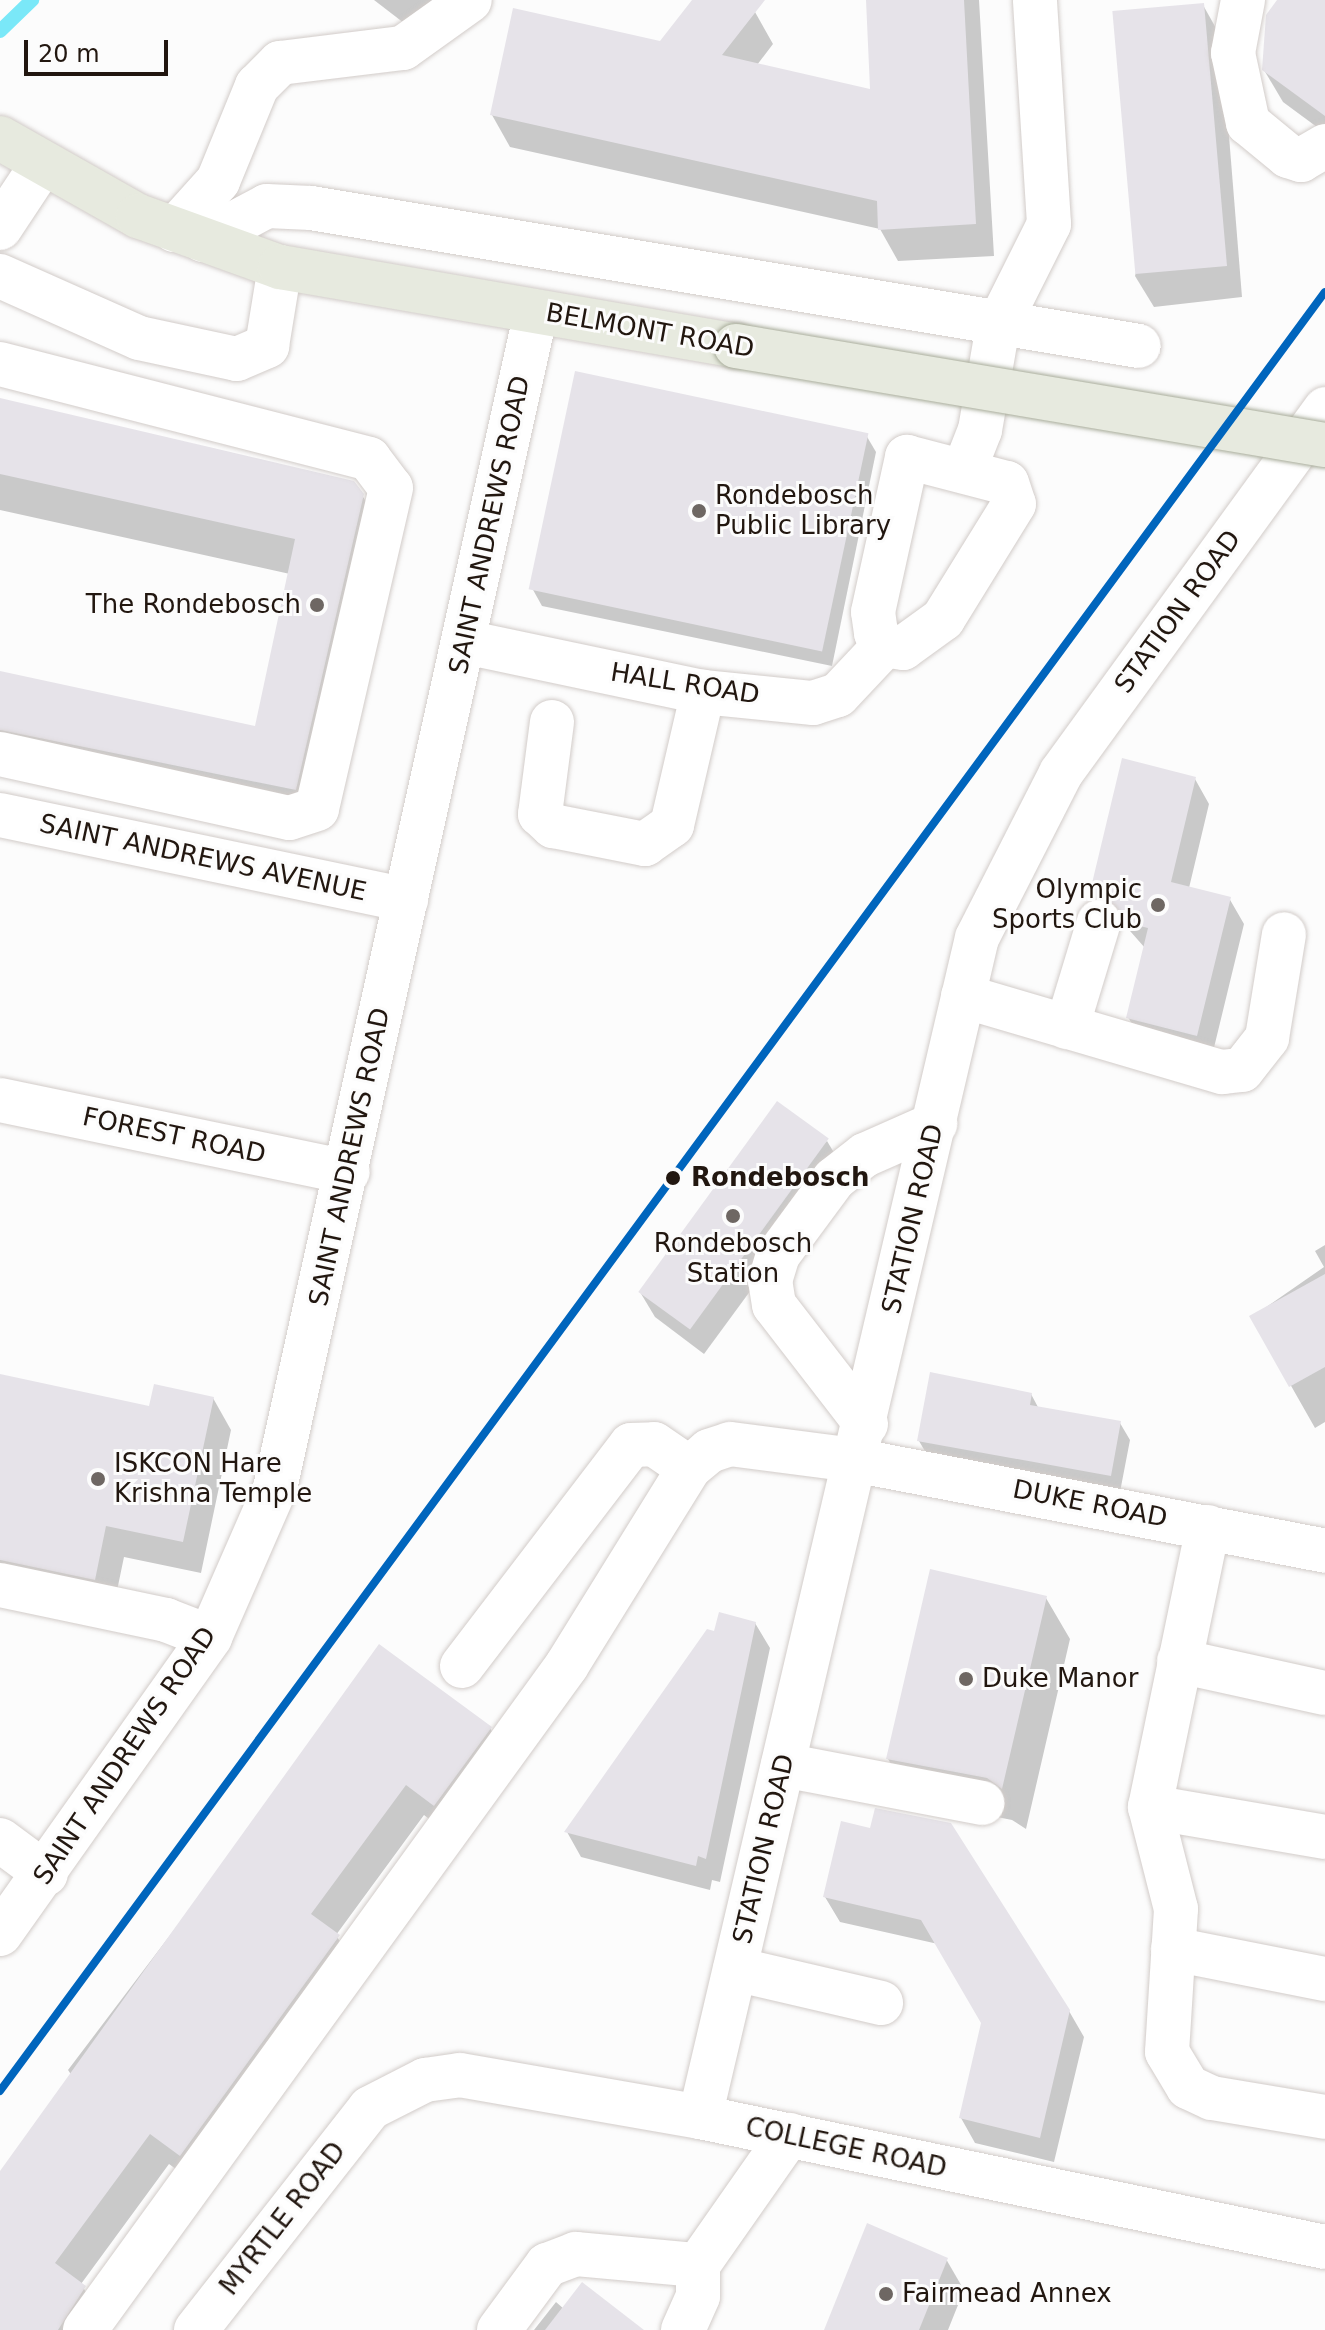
<!DOCTYPE html>
<html>
<head>
<meta charset="utf-8">
<style>
	body { margin:0 }
	#map { position:relative; width:1325px; height:2330px; overflow:hidden; background:#fcfcfc; font-family:"DejaVu Sans",sans-serif }
	div>[style] { position:absolute }
	[style*='--x'] { left:calc(var(--x)*1px); top:calc(var(--y)*1px); width:calc(var(--w)*1px); rotate:calc(var(--a)*1deg) }
	.shadow>* { inset:0; background:#0003 }
	.stream>* { height:14px; margin:-7px; padding:0 7px; transform-origin:7px; border-radius:7px; background:#7ae8f8 }
	.building>* { inset:0; background:#e6e3e9; transform-origin:0 0 }
	.roads { filter:drop-shadow(0 0 2px #d2ccc9) drop-shadow(0 0 2px #d2ccc9) }
	.minor>* { height:44px; margin:-22px; padding:0 22px; transform-origin:22px; border-radius:22px; background:#fff }
	.major>* { height:44px; margin:-22px; padding:0 22px; transform-origin:22px; border-radius:22px; background:#e7eadf }
	.bridges { filter:drop-shadow(0 0 2px #a8ac9a) drop-shadow(0 0 2px #a8ac9a) }
	.major-bridge>* { height:44px; margin:-22px; padding:0 22px; transform-origin:22px; border-radius:22px; background:#e7eadf }
	.rail-1>* { height:8px; margin:-4px; padding:0 4px; transform-origin:4px; border-radius:4px; background:#0065bd }
	.dots>* { width:22px; height:22px; translate:-50% -50%; box-sizing:border-box; border:4px solid #fcfcfc; border-radius:50% }
	span { translate:-50% -50%; white-space:nowrap; text-align:center; line-height:1.15; -webkit-text-stroke:6px #fcfcfc; paint-order:stroke }
	.street-label { font-size:26px; color:#221710 }
	.poi-label { font-size:26px; color:#221710 }
	.left { translate:0 -50%; text-align:left }
	.right { translate:-100% -50%; text-align:right }
	.stop-label { font-size:26px; color:#221710; font-weight:700 }
	.scale { position:absolute; left:24px; top:40px; width:144px; height:36px; box-sizing:border-box; border:4px solid #221710; border-top:0; padding-left:10px; font-size:24px; line-height:28px; white-space:nowrap; color:#221710; -webkit-text-stroke:6px #fcfcfc; paint-order:stroke }
</style>
</head>
<body>
<div id="map">
	<div class="shadow">
		<i style="clip-path:polygon(374px 0,435px 0,413px 30px)"></i>
		<i style="clip-path:polygon(695px 0,740px 0,755px 12px,773px 44px,757px 65px,872px 91px,868px 0,979px 0,994px 256px,898px 261px,880px 229px,510px 147px,492px 115px,661px 44px)"></i>
		<i style="clip-path:polygon(1279px 0,1325px 0,1325px 133px,1283px 102px,1264px 70px,1268px 16px)"></i>
		<i style="clip-path:polygon(1203px 5px,1221px 37px,1242px 297px,1154px 307px,1135px 276px)"></i>
		<i style="clip-path:polygon(0 400px,353px 483px,362px 495px,387px 537px,319px 831px,0 770px,0 673px,257px 729px,290px 574px,0 510px)"></i>
		<i style="clip-path:polygon(866px 435px,876px 452px,832px 666px,542px 606px,532px 588px)"></i>
		<i style="clip-path:polygon(1124px 761px,1195px 779px,1209px 804px,1189px 888px,1229px 898px,1244px 924px,1211px 1060px,1142px 1042px,1128px 1017px,1145px 948px,1123px 923px,1104px 925px,1090px 900px)"></i>
		<i style="clip-path:polygon(827px 1141px,842px 1166px,704px 1354px,655px 1317px,640px 1292px)"></i>
		<i style="clip-path:polygon(1325px 1245px,1325px 1422px,1315px 1428px,1252px 1317px,1324px 1267px,1315px 1251px)"></i>
		<i style="clip-path:polygon(0 1387px,151px 1408px,213px 1398px,231px 1430px,201px 1573px,124px 1557px,113px 1610px,0 1587px)"></i>
		<i style="clip-path:polygon(1031px 1394px,1039px 1409px,1120px 1423px,1130px 1440px,1120px 1492px,929px 1458px,919px 1441px)"></i>
		<i style="clip-path:polygon(1046px 1598px,1070px 1639px,1026px 1829px,1012px 1820px,912px 1800px,888px 1759px)"></i>
		<i style="clip-path:polygon(755px 1623px,770px 1648px,720px 1882px,712px 1880px,710px 1890px,581px 1857px,567px 1832px,716px 1634px)"></i>
		<i style="clip-path:polygon(327px 1728px,490px 1728px,508px 1760px,452px 1837px,424px 1815px,336px 1935px,357px 1969px,199px 2186px,169px 2164px,81px 2284px,103px 2319px,95px 2330px,0 2330px,0 2175px,72px 2076px,68px 2070px)"></i>
		<i style="clip-path:polygon(872px 1830px,1069px 2011px,1084px 2037px,1054px 2162px,975px 2143px,961px 2118px,983px 2023px,938px 1944px,840px 1922px,825px 1897px)"></i>
		<i style="clip-path:polygon(946px 2259px,964px 2290px,948px 2330px,826px 2330px)"></i>
		<i style="clip-path:polygon(556px 2302px,564px 2309px,641px 2330px,534px 2330px)"></i>
	</div>
	<div class="stream">
		<i style="--x:0;--y:31;--w:45;--a:-44.1"></i>
	</div>
	<div class="building">
		<i style="clip-path:polygon(692px 0,765px 0,722px 55px,870px 89px,866px 0,964px 0,976px 224px,878px 230px,877px 201px,490px 115px,513px 8px,660px 41px)"></i>
		<i style="clip-path:polygon(1277px 0,1325px 0,1325px 116px,1262px 70px,1266px 15px)"></i>
		<i style="left:1204px;top:3px;width:264px;height:92px;rotate:85deg"></i>
		<i style="left:575px;top:371px;width:300px;height:223px;rotate:12deg"></i>
		<i style="clip-path:polygon(0 398px,354px 481px,364px 494px,296px 790px,0 730px,0 671px,255px 726px,295px 539px,0 474px)"></i>
		<i style="clip-path:polygon(1122px 758px,1196px 777px,1171px 882px,1231px 897px,1197px 1036px,1126px 1018px,1148px 928px,1123px 922px,1107px 898px,1088px 900px)"></i>
		<i style="left:777px;top:1101px;width:64px;height:236px;rotate:36deg"></i>
		<i style="clip-path:polygon(1325px 1274px,1325px 1367px,1289px 1387px,1249px 1316px)"></i>
		<i style="clip-path:polygon(930px 1372px,1032px 1393px,1030px 1405px,1121px 1421px,1111px 1476px,917px 1441px)"></i>
		<i style="clip-path:polygon(0 1374px,149px 1406px,154px 1384px,214px 1397px,183px 1542px,106px 1526px,95px 1580px,0 1560px)"></i>
		<i style="clip-path:polygon(930px 1569px,1047px 1596px,1002px 1789px,987px 1778px,886px 1759px)"></i>
		<i style="clip-path:polygon(719px 1612px,756px 1622px,706px 1859px,698px 1856px,696px 1866px,564px 1832px,707px 1629px,714px 1631px)"></i>
		<i style="clip-path:polygon(379px 1644px,492px 1727px,434px 1806px,406px 1785px,311px 1914px,340px 1935px,180px 2156px,150px 2134px,55px 2263px,86px 2286px,58px 2330px,0 2330px,0 2171px)"></i>
		<i style="clip-path:polygon(875px 1808px,951px 1823px,1070px 2010px,1040px 2138px,959px 2118px,981px 2023px,921px 1920px,823px 1897px,841px 1821px,870px 1828px)"></i>
		<i style="clip-path:polygon(867px 2223px,948px 2258px,919px 2330px,824px 2330px)"></i>
		<i style="clip-path:polygon(582px 2282px,644px 2330px,545px 2330px)"></i>
	</div>
	<div class="roads">
		<div class="minor">
			<i style="--x:1243;--y:0;--w:54;--a:100.7"></i>
			<i style="--x:1233;--y:53;--w:72;--a:77.9"></i>
			<i style="--x:1248;--y:123;--w:52;--a:39.5"></i>
			<i style="--x:1288;--y:156;--w:14;--a:17"></i>
			<i style="--x:1301;--y:160;--w:28;--a:-30"></i>
			<i style="--x:0;--y:228;--w:74;--a:-56.5"></i>
			<i style="--x:174;--y:230;--w:66;--a:-48.1"></i>
			<i style="--x:218;--y:181;--w:103;--a:-67.7"></i>
			<i style="--x:257;--y:86;--w:33;--a:-45"></i>
			<i style="--x:280;--y:63;--w:124;--a:-7"></i>
			<i style="--x:403;--y:48;--w:82;--a:-35.6"></i>
			<i style="--x:203;--y:240;--w:72;--a:-28"></i>
			<i style="--x:267;--y:206;--w:44;--a:2.6"></i>
			<i style="--x:311;--y:208;--w:839;--a:9.46"></i>
			<i style="--x:0;--y:276;--w:152;--a:24"></i>
			<i style="--x:139;--y:338;--w:100;--a:12.1"></i>
			<i style="--x:237;--y:359;--w:33;--a:-23"></i>
			<i style="--x:267;--y:346;--w:80;--a:-80.7"></i>
			<i style="--x:0;--y:364;--w:381;--a:14.4"></i>
			<i style="--x:369;--y:459;--w:36;--a:53"></i>
			<i style="--x:391;--y:488;--w:329;--a:103"></i>
			<i style="--x:317;--y:809;--w:29;--a:162"></i>
			<i style="--x:289;--y:818;--w:296;--a:-167.5"></i>
			<i style="--x:907;--y:457;--w:103;--a:14.6"></i>
			<i style="--x:1007;--y:483;--w:22;--a:72"></i>
			<i style="--x:1014;--y:504;--w:135;--a:121.7"></i>
			<i style="--x:943;--y:619;--w:49;--a:144.1"></i>
			<i style="--x:903;--y:648;--w:18;--a:-171"></i>
			<i style="--x:885;--y:645;--w:15;--a:-127"></i>
			<i style="--x:876;--y:633;--w:21;--a:-98"></i>
			<i style="--x:873;--y:612;--w:159;--a:-77.6"></i>
			<i style="--x:965;--y:468;--w:41;--a:-68.5"></i>
			<i style="--x:980;--y:430;--w:106;--a:-80.2"></i>
			<i style="--x:998;--y:326;--w:114;--a:-63.4"></i>
			<i style="--x:1049;--y:224;--w:224;--a:-93.6"></i>
			<i style="--x:465;--y:642;--w:243;--a:11.9"></i>
			<i style="--x:703;--y:692;--w:111;--a:5.7"></i>
			<i style="--x:813;--y:703;--w:26;--a:-18"></i>
			<i style="--x:838;--y:695;--w:69;--a:-46.8"></i>
			<i style="--x:552;--y:722;--w:93;--a:97.4"></i>
			<i style="--x:540;--y:814;--w:18;--a:43"></i>
			<i style="--x:553;--y:826;--w:94;--a:11.1"></i>
			<i style="--x:645;--y:844;--w:33;--a:-35"></i>
			<i style="--x:672;--y:825;--w:137;--a:-76.9"></i>
			<i style="--x:0;--y:815;--w:415;--a:11.8"></i>
			<i style="--x:963;--y:996;--w:270;--a:16.4"></i>
			<i style="--x:1222;--y:1072;--w:20;--a:-6"></i>
			<i style="--x:1242;--y:1070;--w:41;--a:-52"></i>
			<i style="--x:1267;--y:1038;--w:105;--a:-80.7"></i>
			<i style="--x:1067;--y:1027;--w:110;--a:-73.1"></i>
			<i style="--x:0;--y:1100;--w:355;--a:11.7"></i>
			<i style="--x:866;--y:1424;--w:150;--a:-127.7"></i>
			<i style="--x:774;--y:1305;--w:24;--a:-99"></i>
			<i style="--x:770;--y:1281;--w:27;--a:-73"></i>
			<i style="--x:778;--y:1255;--w:94;--a:-53.6"></i>
			<i style="--x:834;--y:1179;--w:39;--a:-38"></i>
			<i style="--x:865;--y:1155;--w:77;--a:-23.9"></i>
			<i style="--x:1208;--y:1527;--w:286;--a:101.7"></i>
			<i style="--x:1150;--y:1807;--w:105;--a:75.7"></i>
			<i style="--x:1176;--y:1909;--w:143;--a:93.6"></i>
			<i style="--x:1167;--y:2052;--w:41;--a:59"></i>
			<i style="--x:1188;--y:2087;--w:26;--a:25"></i>
			<i style="--x:1212;--y:2098;--w:115;--a:9.5"></i>
			<i style="--x:0;--y:1585;--w:170;--a:11.9"></i>
			<i style="--x:166;--y:1620;--w:47;--a:21.1"></i>
			<i style="--x:1179;--y:1661;--w:149;--a:12.4"></i>
			<i style="--x:462;--y:1666;--w:278;--a:-52.6"></i>
			<i style="--x:631;--y:1445;--w:23;--a:-2"></i>
			<i style="--x:654;--y:1444;--w:42;--a:34.4"></i>
			<i style="--x:783;--y:1765;--w:203;--a:10.8"></i>
			<i style="--x:1150;--y:1807;--w:178;--a:9.7"></i>
			<i style="--x:0;--y:1840;--w:57;--a:36.5"></i>
			<i style="--x:0;--y:1934;--w:364;--a:-54.7"></i>
			<i style="--x:210;--y:1637;--w:163;--a:-66.4"></i>
			<i style="--x:275;--y:1488;--w:1205;--a:-77.49"></i>
			<i style="--x:1173;--y:1949;--w:155;--a:11.2"></i>
			<i style="--x:735;--y:1969;--w:150;--a:13.1"></i>
			<i style="--x:700;--y:2117;--w:1211;--a:-76.78"></i>
			<i style="--x:977;--y:938;--w:185;--a:-63"></i>
			<i style="--x:1061;--y:773;--w:450;--a:-54"></i>
			<i style="--x:85;--y:2330;--w:821;--a:-54.06"></i>
			<i style="--x:567;--y:1665;--w:232;--a:-58.2"></i>
			<i style="--x:689;--y:1468;--w:26;--a:-40"></i>
			<i style="--x:709;--y:1451;--w:22;--a:-18"></i>
			<i style="--x:730;--y:1444;--w:125;--a:7.4"></i>
			<i style="--x:854;--y:1460;--w:480;--a:10.9"></i>
			<i style="--x:196;--y:2330;--w:282;--a:-51.9"></i>
			<i style="--x:370;--y:2108;--w:62;--a:-27"></i>
			<i style="--x:425;--y:2080;--w:35;--a:-8"></i>
			<i style="--x:460;--y:2075;--w:244;--a:9.9"></i>
			<i style="--x:700;--y:2117;--w:638;--a:11.75"></i>
			<i style="--x:499;--y:2330;--w:81;--a:-53.6"></i>
			<i style="--x:547;--y:2265;--w:31;--a:-21"></i>
			<i style="--x:576;--y:2254;--w:122;--a:5.2"></i>
			<i style="--x:698;--y:2265;--w:159;--a:-55"></i>
			<i style="--x:683;--y:2330;--w:37;--a:-66"></i>
			<i style="--x:698;--y:2296;--w:31;--a:-90"></i>
		</div>
		<div class="major">
			<i style="--x:0;--y:138;--w:159;--a:29.5"></i>
			<i style="--x:138;--y:216;--w:151;--a:19.8"></i>
			<i style="--x:280;--y:267;--w:463;--a:9.8"></i>
		</div>
	</div>
	<div class="bridges">
		<div class="major-bridge">
			<i style="--x:736;--y:346;--w:597;--a:9.54"></i>
		</div>
	</div>
	<div class="rail-1">
		<i style="--x:0;--y:2091;--w:2234;--a:-53.63"></i>
	</div>
	<div class="dots">
		<i style="left:699px;top:511px;background:#6e6763"></i>
		<i style="left:317px;top:605px;background:#6e6763"></i>
		<i style="left:1158px;top:905px;background:#6e6763"></i>
		<i style="left:673px;top:1178px;background:#221710"></i>
		<i style="left:733px;top:1216px;background:#6e6763"></i>
		<i style="left:98px;top:1479px;background:#6e6763"></i>
		<i style="left:966px;top:1679px;background:#6e6763"></i>
		<i style="left:886px;top:2294px;background:#6e6763"></i>
	</div>
	<div class="street-label">
		<span style="left:650px;top:331px;rotate:10deg">BELMONT ROAD</span>
		<span style="left:490px;top:525px;rotate:-78deg">SAINT ANDREWS ROAD</span>
		<span style="left:1178px;top:612px;rotate:-54deg">STATION ROAD</span>
		<span style="left:685px;top:684px;rotate:9deg">HALL ROAD</span>
		<span style="left:203px;top:858px;rotate:12deg">SAINT ANDREWS AVENUE</span>
		<span style="left:174px;top:1136px;rotate:12deg">FOREST ROAD</span>
		<span style="left:350px;top:1157px;rotate:-78deg">SAINT ANDREWS ROAD</span>
		<span style="left:913px;top:1219px;rotate:-77deg">STATION ROAD</span>
		<span style="left:1090px;top:1504px;rotate:11deg">DUKE ROAD</span>
		<span style="left:125px;top:1756px;rotate:-56deg">SAINT ANDREWS ROAD</span>
		<span style="left:764px;top:1849px;rotate:-77deg">STATION ROAD</span>
		<span style="left:846px;top:2148px;rotate:12deg">COLLEGE ROAD</span>
		<span style="left:283px;top:2219px;rotate:-52deg">MYRTLE ROAD</span>
	</div>
	<div class="poi-label">
		<span class="left" style="left:715px;top:511px">Rondebosch<br>Public Library</span>
		<span class="right" style="left:301px;top:605px">The Rondebosch</span>
		<span class="right" style="left:1142px;top:905px">Olympic<br>Sports Club</span>
		<span style="left:733px;top:1259px">Rondebosch<br>Station</span>
		<span class="left" style="left:114px;top:1479px">ISKCON Hare<br>Krishna Temple</span>
		<span class="left" style="left:982px;top:1679px">Duke Manor</span>
		<span class="left" style="left:902px;top:2294px">Fairmead Annex</span>
	</div>
	<div class="stop-label">
		<span class="left" style="left:691px;top:1178px">Rondebosch</span>
	</div>
	<div class="scale">20 m</div>
</div>
</body>
</html>
